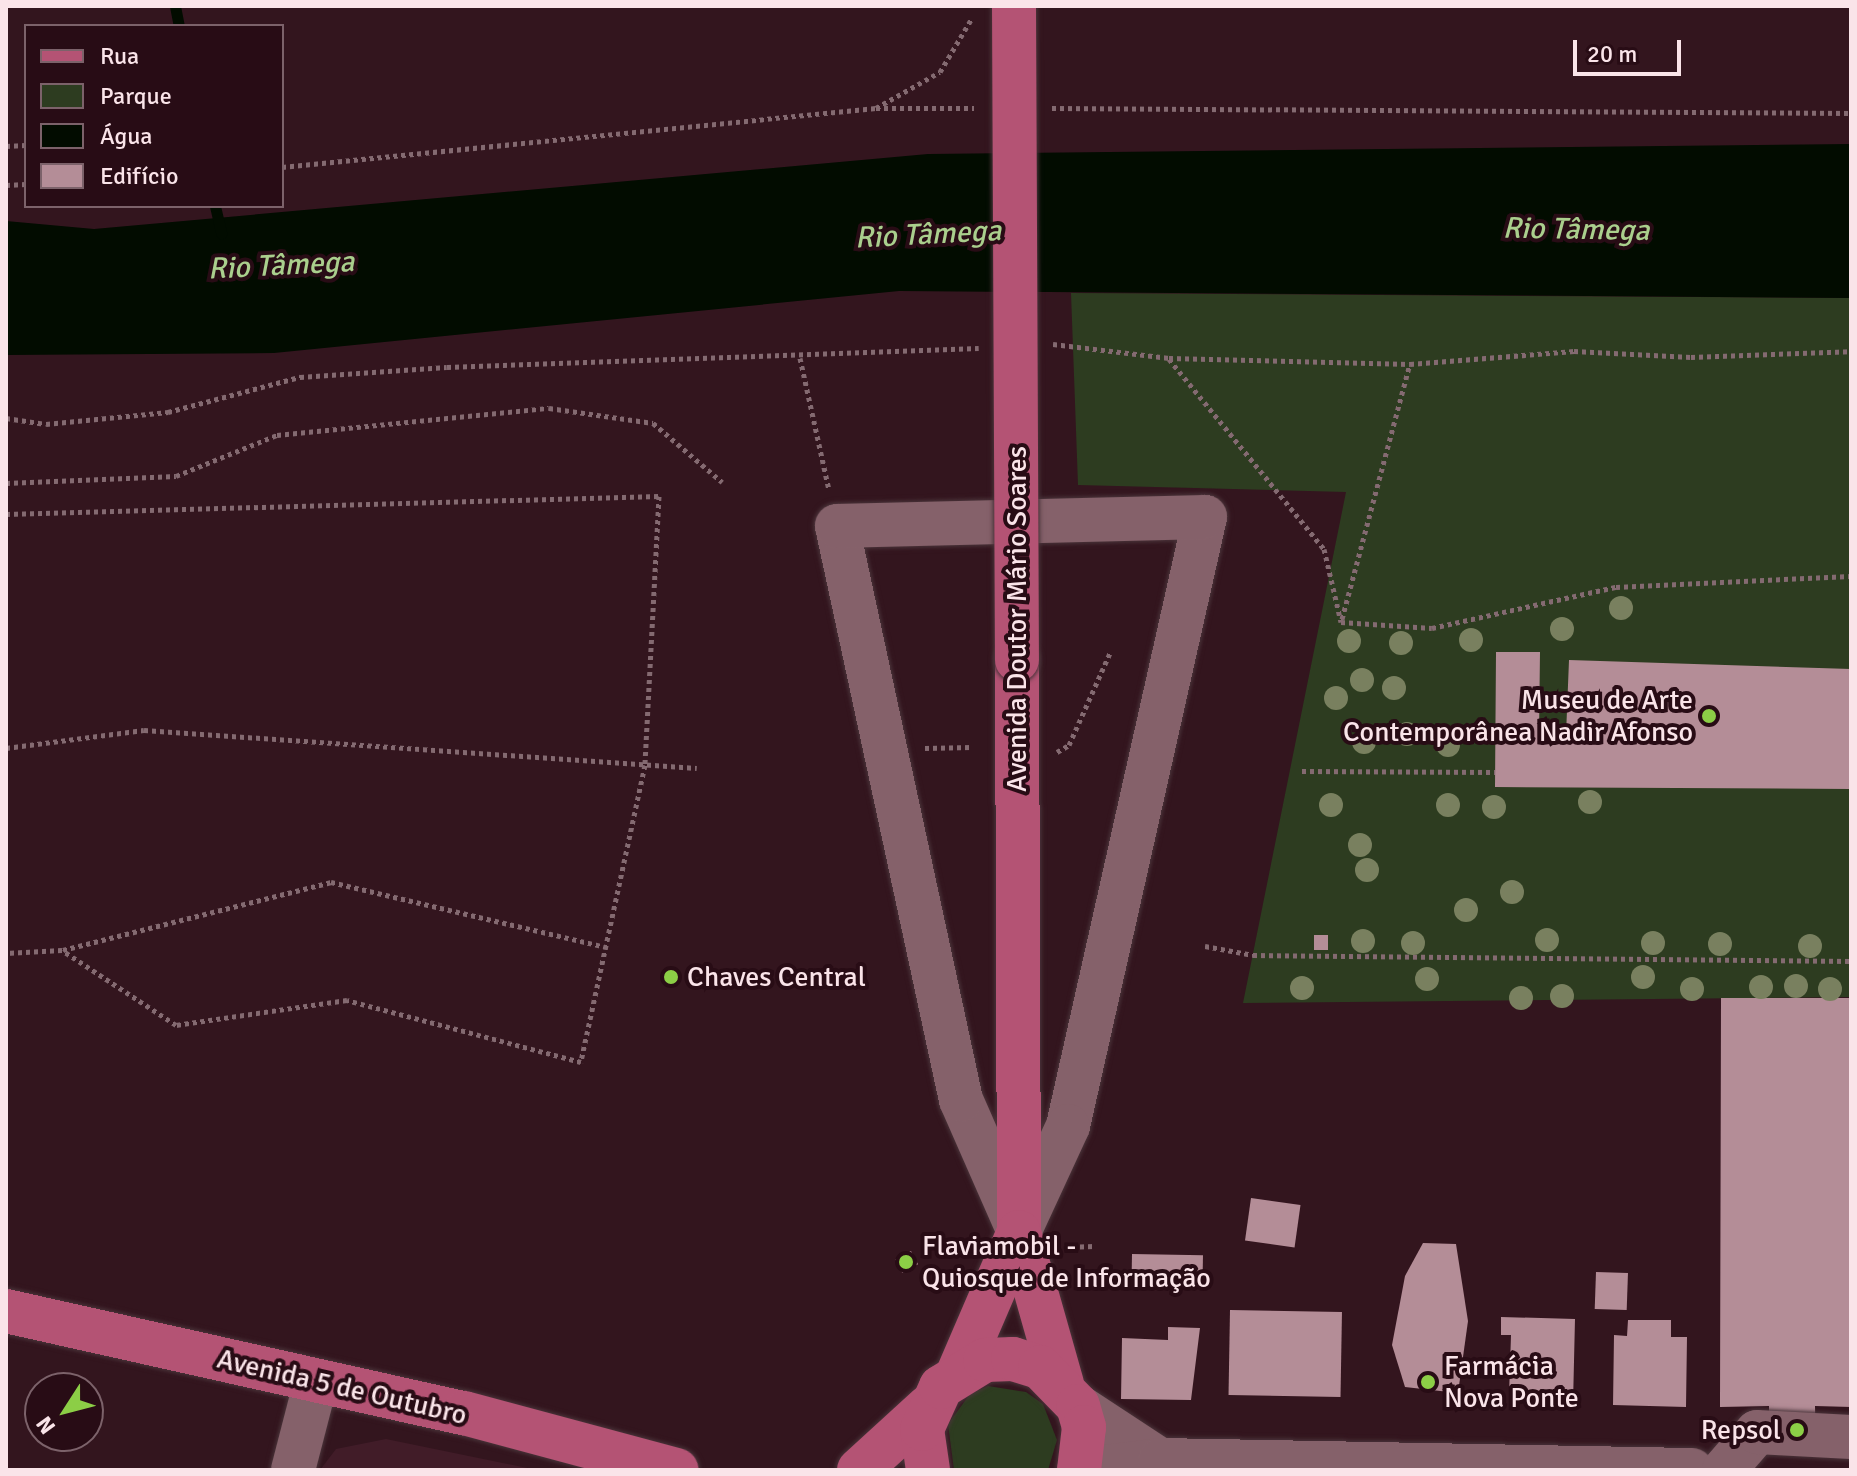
<!DOCTYPE html>
<html>
<head>
<meta charset="utf-8">
<style>
	body { margin:0 }
	#map { position:relative; width:1857px; height:1476px; overflow:hidden; background:#33151e; font-family:Signika,sans-serif }
	div>[style] { position:absolute }
	[style*='--x'] { left:calc(var(--x)*1px); top:calc(var(--y)*1px); width:calc(var(--w)*1px); rotate:calc(var(--a)*1deg) }
	.built>* { inset:0; background:#411c28 }
	.green>* { inset:0; background:#2d3c20 }
	.water>* { inset:0; background:#020c00 }
	.stream>* { height:11px; margin:-5.5px; padding:0 5.5px; transform-origin:5.5px; border-radius:5.5px; background:#020c00 }
	.building>* { inset:0; background:#b48d97; transform-origin:0 0 }
	.path>* { height:5px; margin-top:-2.5px; transform-origin:0; background:repeating-linear-gradient(90deg,#846a71 0 4px,transparent 0 8px) }
	.roads { filter:drop-shadow(0 0 2px #4a343a) drop-shadow(0 0 2px #4a343a) }
	.minor>* { height:44px; margin:-22px; padding:0 22px; transform-origin:22px; border-radius:22px; background:#85616a }
	.major>* { height:44px; margin:-22px; padding:0 22px; transform-origin:22px; border-radius:22px; background:#b45374 }
	.bridges { filter:drop-shadow(0 0 2px #4a343a) drop-shadow(0 0 2px #4a343a) }
	.major-bridge>* { height:44px; margin:-22px; padding:0 22px; transform-origin:22px; border-radius:22px; background:#b45374 }
	.trees>* { width:24px; height:24px; margin:-12px; border-radius:50%; background:#79805f }
	.dots>* { width:22px; height:22px; translate:-50% -50%; box-sizing:border-box; border:4px solid #280c15; border-radius:50% }
	span { translate:-50% -50%; white-space:nowrap; text-align:center; line-height:1.15; -webkit-text-stroke:8px #280c15; paint-order:stroke }
	.street-label { font-size:28px; color:#fae4e9 }
	.poi-label { font-size:28px; color:#fae4e9 }
	.right { translate:-100% -50%; text-align:right }
	.left { translate:0 -50%; text-align:left }
	.water-label { font-size:30px; color:#aacf8d; font-style:italic }
	.frame { position:absolute; inset:0; border:8px solid #fae4e9; pointer-events:none }
	.legend { position:absolute; left:24px; top:24px; width:260px; height:184px; box-sizing:border-box; background:#280c15; border:2px solid #7c626a; margin:0; padding:10px 14px; list-style:none; font-size:24px; color:#fae4e9 }
	.legend li { display:flex; align-items:center; gap:16px; height:40px }
	.legend b { width:40px; border:2px solid #7c626a }
	.north { position:absolute; left:24px; top:1372px; width:80px; height:80px; box-sizing:border-box; background:#280c15; border:2px solid #7c626a; border-radius:50%; rotate:234deg; font-size:22px; font-weight:700; line-height:32px; text-align:center; color:#fae4e9 }
	.north::after { content:''; display:block; margin:auto; width:28px; height:36px; background:#8cce46; clip-path:polygon(50% 0,100% 100%,50% 72%,0 100%) }
	.scale { position:absolute; left:1573px; top:40px; width:108px; height:36px; box-sizing:border-box; border:4px solid #fae4e9; border-top:0; padding-left:10px; font-size:24px; line-height:28px; white-space:nowrap; color:#fae4e9; -webkit-text-stroke:6px #280c15; paint-order:stroke }
</style>
</head>
<body>
<div id="map">
	<div class="built">
		<i style="clip-path:polygon(386px 1439px,537px 1470px,320px 1470px,336px 1449px)"></i>
	</div>
	<div class="green">
		<i style="clip-path:polygon(1071px 293px,1851px 298px,1851px 997px,1243px 1003px,1346px 492px,1078px 485px)"></i>
		<i style="clip-path:polygon(988px 1386px,1026px 1392px,1043px 1404px,1057px 1440px,1048px 1470px,954px 1470px,948px 1424px,970px 1394px)"></i>
	</div>
	<div class="water">
		<i style="clip-path:polygon(1851px 144px,1851px 298px,899px 291px,274px 353px,6px 355px,6px 221px,94px 229px,928px 154px)"></i>
	</div>
	<div class="stream">
		<i style="--x:175;--y:6;--w:20;--a:79"></i>
		<i style="--x:215;--y:206;--w:28;--a:77"></i>
	</div>
	<div class="building">
		<i style="clip-path:polygon(1496px 652px,1540px 652px,1539px 735px,1566px 735px,1569px 660px,1851px 669px,1851px 789px,1495px 787px)"></i>
		<i style="left:1314px;top:935px;width:14px;height:15px"></i>
		<i style="clip-path:polygon(1721px 998px,1851px 998px,1851px 1407px,1815px 1406px,1816px 1447px,1769px 1447px,1769px 1406px,1720px 1407px)"></i>
		<i style="left:1251px;top:1198px;width:50px;height:43px;rotate:8deg"></i>
		<i style="clip-path:polygon(1423px 1243px,1456px 1244px,1468px 1321px,1458px 1393px,1405px 1387px,1392px 1345px,1405px 1276px)"></i>
		<i style="left:911px;top:1251px;width:15px;height:18px;rotate:62deg"></i>
		<i style="left:1132px;top:1254px;width:71px;height:24px;rotate:1deg"></i>
		<i style="left:1596px;top:1272px;width:32px;height:37px;rotate:2deg"></i>
		<i style="left:1230px;top:1310px;width:112px;height:85px;rotate:1deg"></i>
		<i style="clip-path:polygon(1501px 1317px,1575px 1319px,1573px 1404px,1509px 1395px,1511px 1335px,1501px 1335px)"></i>
		<i style="clip-path:polygon(1628px 1320px,1671px 1320px,1671px 1337px,1687px 1337px,1686px 1407px,1613px 1405px,1614px 1335px,1627px 1336px)"></i>
		<i style="clip-path:polygon(1168px 1327px,1200px 1328px,1191px 1400px,1121px 1399px,1122px 1338px,1168px 1340px)"></i>
	</div>
	<div class="path">
		<i style="--x:876;--y:108;--w:98;--a:0"></i>
		<i style="--x:1052;--y:108;--w:799;--a:0.36"></i>
		<i style="--x:6;--y:146;--w:20;--a:-3"></i>
		<i style="--x:282;--y:167;--w:597;--a:-5.67"></i>
		<i style="--x:876;--y:108;--w:73;--a:-29.4"></i>
		<i style="--x:940;--y:72;--w:63;--a:-59.3"></i>
		<i style="--x:6;--y:185;--w:20;--a:-3"></i>
		<i style="--x:1053;--y:344;--w:117;--a:6.9"></i>
		<i style="--x:1169;--y:358;--w:241;--a:1.4"></i>
		<i style="--x:1410;--y:364;--w:165;--a:-4.5"></i>
		<i style="--x:1574;--y:351;--w:117;--a:2.9"></i>
		<i style="--x:1691;--y:357;--w:160;--a:-2.1"></i>
		<i style="--x:800;--y:358;--w:135;--a:77.6"></i>
		<i style="--x:1169;--y:359;--w:245;--a:50.8"></i>
		<i style="--x:1324;--y:549;--w:75;--a:76.9"></i>
		<i style="--x:6;--y:418;--w:40;--a:8.5"></i>
		<i style="--x:46;--y:424;--w:123;--a:-5.6"></i>
		<i style="--x:168;--y:412;--w:137;--a:-14.9"></i>
		<i style="--x:300;--y:377;--w:147;--a:-3.9"></i>
		<i style="--x:447;--y:367;--w:532;--a:-2.05"></i>
		<i style="--x:6;--y:483;--w:170;--a:-2.4"></i>
		<i style="--x:176;--y:476;--w:109;--a:-22.1"></i>
		<i style="--x:277;--y:435;--w:273;--a:-5.7"></i>
		<i style="--x:549;--y:408;--w:105;--a:8.2"></i>
		<i style="--x:653;--y:423;--w:91;--a:40.5"></i>
		<i style="--x:6;--y:514;--w:653;--a:-1.58"></i>
		<i style="--x:659;--y:496;--w:269;--a:93"></i>
		<i style="--x:645;--y:765;--w:304;--a:102.2"></i>
		<i style="--x:581;--y:1062;--w:242;--a:-165.2"></i>
		<i style="--x:347;--y:1000;--w:173;--a:171.7"></i>
		<i style="--x:176;--y:1025;--w:136;--a:-146.7"></i>
		<i style="--x:62;--y:950;--w:56;--a:176.9"></i>
		<i style="--x:1342;--y:619;--w:264;--a:-75.1"></i>
		<i style="--x:1341;--y:622;--w:91;--a:3.8"></i>
		<i style="--x:1432;--y:628;--w:189;--a:-12.6"></i>
		<i style="--x:1616;--y:587;--w:235;--a:-2.7"></i>
		<i style="--x:6;--y:748;--w:139;--a:-7.4"></i>
		<i style="--x:144;--y:730;--w:554;--a:3.93"></i>
		<i style="--x:925;--y:748;--w:47;--a:-1.2"></i>
		<i style="--x:1057;--y:752;--w:14;--a:-30"></i>
		<i style="--x:1069;--y:745;--w:101;--a:-66"></i>
		<i style="--x:1302;--y:771;--w:193;--a:0.3"></i>
		<i style="--x:1205;--y:946;--w:49;--a:10.6"></i>
		<i style="--x:1253;--y:955;--w:598;--a:0.57"></i>
		<i style="--x:63;--y:950;--w:276;--a:-14.2"></i>
		<i style="--x:331;--y:882;--w:283;--a:13.3"></i>
		<i style="--x:1064;--y:1247;--w:31;--a:-2"></i>
	</div>
	<div class="roads">
		<div class="minor">
			<i style="--x:1205;--y:517;--w:624;--a:102.68"></i>
			<i style="--x:1068;--y:1126;--w:117;--a:114.8"></i>
			<i style="--x:1019;--y:1232;--w:144;--a:-113.7"></i>
			<i style="--x:961;--y:1100;--w:587;--a:-102.19"></i>
			<i style="--x:837;--y:526;--w:368;--a:-1.4"></i>
			<i style="--x:1078;--y:1406;--w:98;--a:33.4"></i>
			<i style="--x:293;--y:1470;--w:92;--a:-75.5"></i>
			<i style="--x:1079;--y:1470;--w:82;--a:-7"></i>
			<i style="--x:1160;--y:1460;--w:532;--a:1.08"></i>
			<i style="--x:1724;--y:1470;--w:50;--a:-49"></i>
			<i style="--x:1757;--y:1432;--w:94;--a:3"></i>
		</div>
		<div class="major">
			<i style="--x:1017;--y:660;--w:572;--a:89.8"></i>
			<i style="--x:1019;--y:1232;--w:158;--a:74.2"></i>
			<i style="--x:6;--y:1311;--w:469;--a:12.6"></i>
			<i style="--x:464;--y:1413;--w:220;--a:15"></i>
			<i style="--x:959;--y:1371;--w:151;--a:-66.7"></i>
			<i style="--x:859;--y:1470;--w:93;--a:-42.4"></i>
			<i style="--x:928;--y:1470;--w:41;--a:-98.3"></i>
			<i style="--x:922;--y:1429;--w:46;--a:-65.7"></i>
			<i style="--x:941;--y:1387;--w:52;--a:-31.5"></i>
			<i style="--x:985;--y:1360;--w:28;--a:-2"></i>
			<i style="--x:1013;--y:1359;--w:28;--a:17"></i>
			<i style="--x:1040;--y:1367;--w:54;--a:45.7"></i>
			<i style="--x:1078;--y:1406;--w:22;--a:74"></i>
			<i style="--x:1084;--y:1427;--w:43;--a:96.6"></i>
		</div>
	</div>
	<div class="bridges">
		<div class="major-bridge">
			<i style="--x:1014;--y:6;--w:654;--a:89.74"></i>
		</div>
	</div>
	<div class="trees">
		<i style="left:1621px;top:608px"></i>
		<i style="left:1562px;top:629px"></i>
		<i style="left:1471px;top:640px"></i>
		<i style="left:1349px;top:641px"></i>
		<i style="left:1401px;top:643px"></i>
		<i style="left:1362px;top:680px"></i>
		<i style="left:1394px;top:688px"></i>
		<i style="left:1336px;top:698px"></i>
		<i style="left:1407px;top:734px"></i>
		<i style="left:1364px;top:742px"></i>
		<i style="left:1448px;top:745px"></i>
		<i style="left:1590px;top:802px"></i>
		<i style="left:1331px;top:805px"></i>
		<i style="left:1448px;top:805px"></i>
		<i style="left:1494px;top:807px"></i>
		<i style="left:1360px;top:845px"></i>
		<i style="left:1367px;top:870px"></i>
		<i style="left:1512px;top:892px"></i>
		<i style="left:1466px;top:910px"></i>
		<i style="left:1547px;top:940px"></i>
		<i style="left:1363px;top:941px"></i>
		<i style="left:1413px;top:943px"></i>
		<i style="left:1653px;top:943px"></i>
		<i style="left:1720px;top:944px"></i>
		<i style="left:1810px;top:946px"></i>
		<i style="left:1643px;top:977px"></i>
		<i style="left:1427px;top:979px"></i>
		<i style="left:1796px;top:986px"></i>
		<i style="left:1761px;top:987px"></i>
		<i style="left:1302px;top:988px"></i>
		<i style="left:1692px;top:989px"></i>
		<i style="left:1830px;top:989px"></i>
		<i style="left:1562px;top:996px"></i>
		<i style="left:1521px;top:998px"></i>
	</div>
	<div class="dots">
		<i style="left:1709px;top:716px;background:#8cce46"></i>
		<i style="left:671px;top:977px;background:#8cce46"></i>
		<i style="left:906px;top:1262px;background:#8cce46"></i>
		<i style="left:1428px;top:1382px;background:#8cce46"></i>
		<i style="left:1797px;top:1430px;background:#8cce46"></i>
	</div>
	<div class="street-label">
		<span style="left:1017px;top:619px;rotate:-90deg">Avenida Doutor Mário Soares</span>
		<span style="left:342px;top:1387px;rotate:13deg">Avenida 5 de Outubro</span>
	</div>
	<div class="poi-label">
		<span class="right" style="left:1693px;top:716px">Museu de Arte<br>Contemporânea Nadir Afonso</span>
		<span class="left" style="left:687px;top:977px">Chaves Central</span>
		<span class="left" style="left:922px;top:1262px">Flaviamobil -<br>Quiosque de Informação</span>
		<span class="left" style="left:1444px;top:1382px">Farmácia<br>Nova Ponte</span>
		<span class="right" style="left:1781px;top:1430px">Repsol</span>
	</div>
	<div class="water-label">
		<span style="left:1576px;top:230px;rotate:1deg">Rio Tâmega</span>
		<span style="left:928px;top:235px;rotate:-3deg">Rio Tâmega</span>
		<span style="left:281px;top:266px;rotate:-3deg">Rio Tâmega</span>
	</div>
	<div class="frame"></div>
	<ul class="legend">
	<li><b style="height:10px;background:#b45374"></b>Rua</li>
	<li><b style="height:22px;background:#2d3c20"></b>Parque</li>
	<li><b style="height:22px;background:#020c00"></b>Água</li>
	<li><b style="height:22px;background:#b48d97"></b>Edifício</li>
	</ul>
	<div class="north">N</div>
	<div class="scale">20 m</div>
</div>
</body>
</html>
